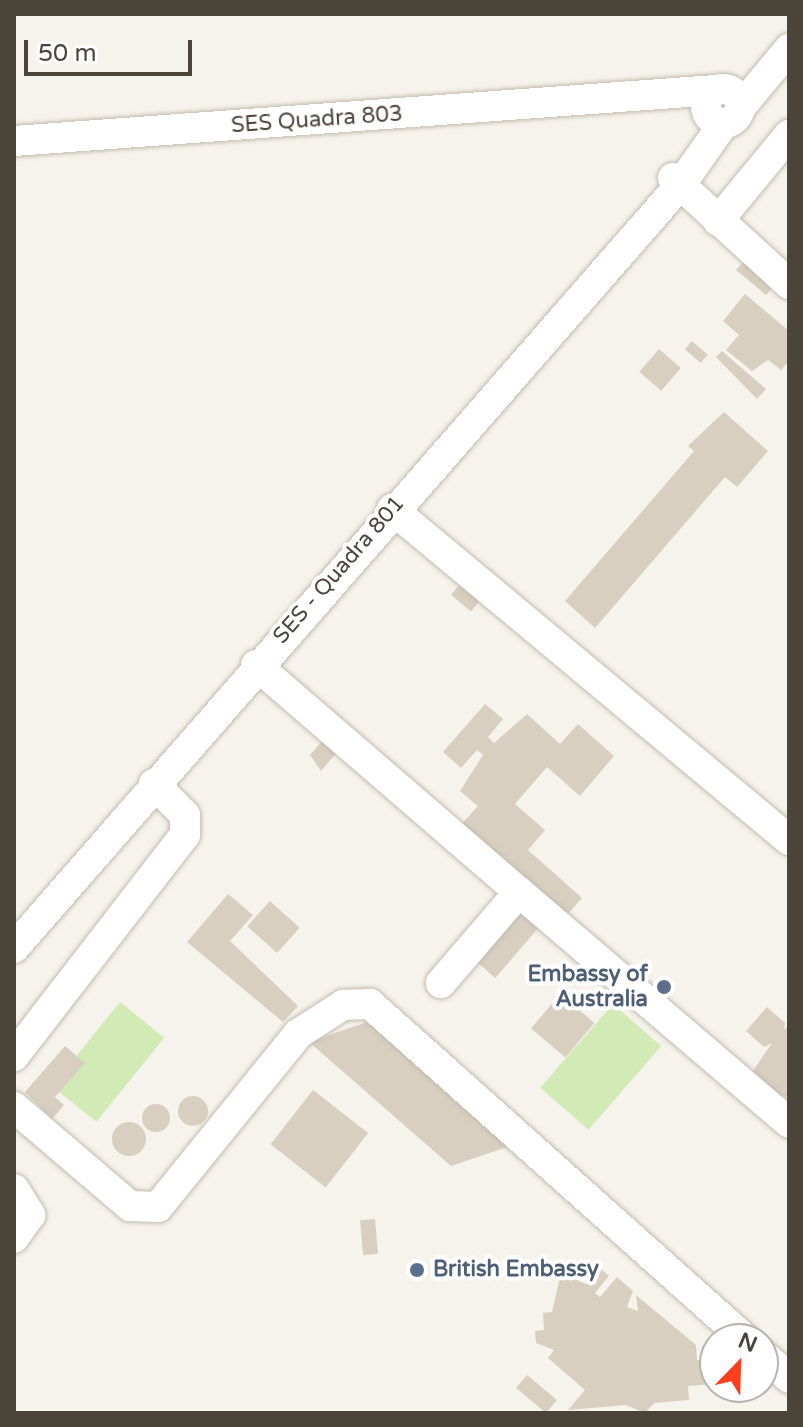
<!DOCTYPE html>
<html>
<head>
<meta charset="utf-8">
<style>
	body { margin:0 }
	#map { position:relative; width:803px; height:1427px; overflow:hidden; background:#f6f3ec; font-family:"Varela Round",sans-serif }
	div>[style] { position:absolute }
	[style*='--x'] { left:calc(var(--x)*1px); top:calc(var(--y)*1px); width:calc(var(--w)*1px); rotate:calc(var(--a)*1deg) }
	.green>* { inset:0; background:#d2eab5; transform-origin:0 0 }
	.building>* { inset:0; background:#d8cfc1; transform-origin:0 0 }
	.round { border-radius:50% }
	.roads { filter:drop-shadow(0 0 2px #c2bbae) drop-shadow(0 0 2px #c2bbae) }
	.minor>* { height:30px; margin:-15px; padding:0 15px; transform-origin:15px; border-radius:15px; background:#fff }
	.minor>.ring { margin:-15px; padding:0; box-sizing:content-box; background:none; border:30px solid #fff; border-radius:50% }
	.dots>* { width:22px; height:22px; translate:-50% -50%; box-sizing:border-box; border:4px solid #fff; border-radius:50% }
	span { translate:-50% -50%; white-space:nowrap; text-align:center; line-height:1.15; -webkit-text-stroke:8px #fff; paint-order:stroke }
	.street-label { font-size:22px; color:#4b4439 }
	.service-label { font-size:22px; color:#4e5e75; font-weight:700 }
	.right { translate:-100% -50%; text-align:right }
	.left { translate:0 -50%; text-align:left }
	.frame { position:absolute; inset:0; border:16px solid #4b4439; pointer-events:none }
	.north { position:absolute; left:699px; top:1323px; width:80px; height:80px; box-sizing:border-box; background:#fff; border:2px solid #b7b4b0; border-radius:50%; rotate:23deg; font-size:22px; font-weight:700; line-height:32px; text-align:center; color:#4b4439 }
	.north::after { content:''; display:block; margin:auto; width:28px; height:36px; background:#fc3f1d; clip-path:polygon(50% 0,100% 100%,50% 72%,0 100%) }
	.scale { position:absolute; left:24px; top:40px; width:168px; height:36px; box-sizing:border-box; border:4px solid #4b4439; border-top:0; padding-left:10px; font-size:24px; line-height:28px; white-space:nowrap; color:#4b4439; -webkit-text-stroke:6px #fff; paint-order:stroke }
</style>
</head>
<body>
<div id="map">
	<div class="green">
		<i style="left:120px;top:1002px;width:57px;height:108px;rotate:39deg"></i>
		<i style="left:613px;top:1004px;width:64px;height:111px;rotate:41deg"></i>
	</div>
	<div class="building">
		<i style="clip-path:polygon(747px 258px,773px 287px,766px 295px,736px 270px)"></i>
		<i style="clip-path:polygon(745px 294px,789px 331px,789px 361px,781px 370px,768px 360px,752px 371px,726px 350px,739px 335px,723px 321px)"></i>
		<i style="left:692px;top:341px;width:21px;height:11px;rotate:41deg"></i>
		<i style="left:659px;top:349px;width:29px;height:30px;rotate:41deg"></i>
		<i style="clip-path:polygon(722px 351px,766px 389px,757px 399px,716px 357px)"></i>
		<i style="clip-path:polygon(724px 412px,768px 451px,737px 487px,725px 477px,595px 628px,565px 601px,694px 451px,688px 446px)"></i>
		<i style="left:460px;top:584px;width:26px;height:14px;rotate:40deg"></i>
		<i style="clip-path:polygon(485px 704px,503px 719px,488px 737px,494px 743px,527px 714px,560px 744px,578px 724px,614px 756px,580px 796px,547px 767px,515px 804px,545px 830px,528px 850px,582px 898px,565px 917px,460px 826px,478px 806px,460px 791px,483px 755px,477px 750px,461px 768px,443px 752px)"></i>
		<i style="clip-path:polygon(329px 733px,343px 745px,321px 771px,310px 755px)"></i>
		<i style="clip-path:polygon(228px 894px,253px 915px,230px 941px,298px 1006px,283px 1022px,187px 942px)"></i>
		<i style="left:270px;top:901px;width:40px;height:34px;rotate:42deg"></i>
		<i style="left:518px;top:909px;width:28px;height:67px;rotate:41deg"></i>
		<i style="left:560px;top:994px;width:45px;height:45px;rotate:40deg"></i>
		<i style="clip-path:polygon(767px 1007px,785px 1023px,784px 1030px,789px 1024px,789px 1099px,748px 1078px,772px 1043px,764px 1047px,746px 1031px)"></i>
		<i style="clip-path:polygon(367px 1022px,510px 1146px,451px 1166px,309px 1042px)"></i>
		<i style="clip-path:polygon(65px 1046px,85px 1063px,55px 1097px,64px 1105px,52px 1119px,25px 1092px)"></i>
		<i style="left:313px;top:1090px;width:70px;height:69px;rotate:38deg"></i>
		<i class="round" style="left:178px;top:1096px;width:30px;height:30px"></i>
		<i class="round" style="left:142px;top:1104px;width:28px;height:28px"></i>
		<i class="round" style="left:112px;top:1122px;width:34px;height:34px"></i>
		<i style="left:375px;top:1219px;width:35px;height:15px;rotate:85deg"></i>
		<i style="clip-path:polygon(600px 1268px,609px 1276px,595px 1293px,600px 1297px,617px 1277px,633px 1291px,627px 1307px,638px 1311px,636px 1295px,696px 1345px,697px 1360px,715px 1359px,715px 1384px,688px 1386px,689px 1400px,654px 1403px,645px 1413px,626px 1405px,568px 1410px,585px 1390px,548px 1358px,554px 1350px,536px 1343px,535px 1331px,544px 1330px,543px 1313px,552px 1312px,561px 1273px,586px 1284px)"></i>
		<i style="left:527px;top:1375px;width:39px;height:17px;rotate:40deg"></i>
	</div>
	<div class="roads">
		<div class="minor">
			<i class="ring" style="left:706px;top:89px;width:4px;height:4px"></i>
			<i style="--x:740;--y:108;--w:77;--a:-50.3"></i>
			<i style="--x:14;--y:141;--w:703;--a:-4.16"></i>
			<i style="--x:673;--y:178;--w:157;--a:42.4"></i>
			<i style="--x:718;--y:221;--w:112;--a:-50.5"></i>
			<i style="--x:392;--y:509;--w:517;--a:39.82"></i>
			<i style="--x:256;--y:665;--w:347;--a:40.8"></i>
			<i style="--x:519;--y:892;--w:120;--a:130.6"></i>
			<i style="--x:519;--y:892;--w:355;--a:40.5"></i>
			<i style="--x:14;--y:948;--w:1014;--a:-48.88"></i>
			<i style="--x:681;--y:184;--w:75;--a:-54.8"></i>
			<i style="--x:14;--y:1056;--w:279;--a:-52.3"></i>
			<i style="--x:185;--y:835;--w:20;--a:-90"></i>
			<i style="--x:185;--y:815;--w:44;--a:-135"></i>
			<i style="--x:14;--y:1107;--w:153;--a:40.5"></i>
			<i style="--x:130;--y:1206;--w:28;--a:2"></i>
			<i style="--x:158;--y:1207;--w:223;--a:-51"></i>
			<i style="--x:298;--y:1034;--w:54;--a:-32.8"></i>
			<i style="--x:343;--y:1005;--w:27;--a:-2"></i>
			<i style="--x:370;--y:1004;--w:503;--a:41.78"></i>
			<i style="--x:14;--y:1189;--w:31;--a:58"></i>
			<i style="--x:30;--y:1215;--w:28;--a:125"></i>
			<i style="--x:763;--y:1355;--w:35;--a:41"></i>
		</div>
	</div>
	<div class="dots">
		<i style="left:664px;top:987px;background:#5c6f8a"></i>
		<i style="left:417px;top:1270px;background:#5c6f8a"></i>
	</div>
	<div class="street-label">
		<span style="left:317px;top:120px;rotate:-4deg">SES Quadra 803</span>
		<span style="left:339px;top:570px;rotate:-49deg">SES - Quadra 801</span>
	</div>
	<div class="service-label">
		<span class="right" style="left:648px;top:987px">Embassy of<br>Australia</span>
		<span class="left" style="left:433px;top:1270px">British Embassy</span>
	</div>
	<div class="frame"></div>
	<div class="north">N</div>
	<div class="scale">50 m</div>
</div>
</body>
</html>
